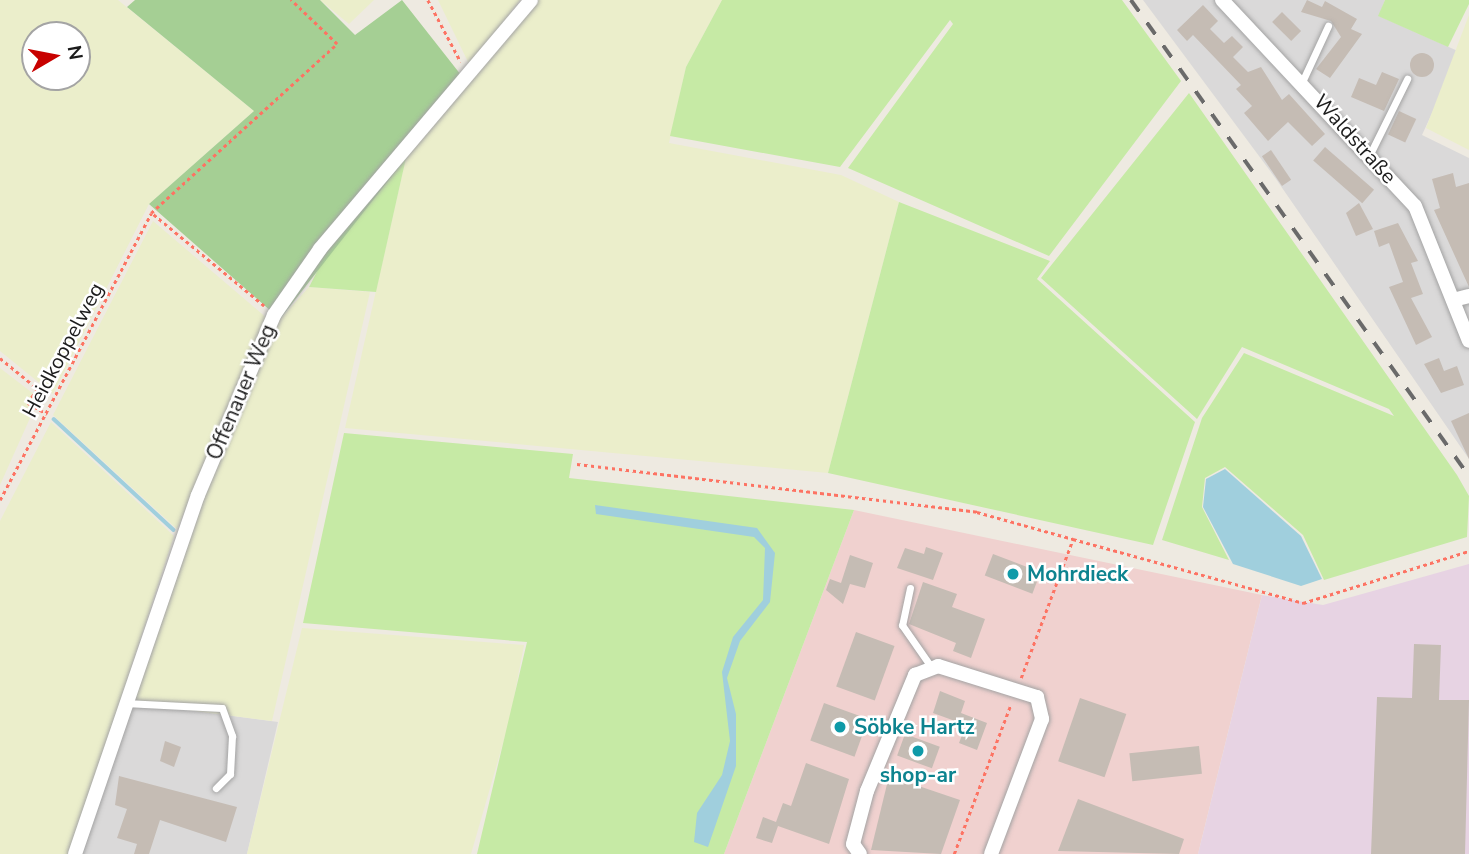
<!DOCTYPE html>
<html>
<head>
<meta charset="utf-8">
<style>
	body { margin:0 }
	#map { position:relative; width:1469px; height:854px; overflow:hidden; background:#eeeae1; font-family:"Nunito Sans",sans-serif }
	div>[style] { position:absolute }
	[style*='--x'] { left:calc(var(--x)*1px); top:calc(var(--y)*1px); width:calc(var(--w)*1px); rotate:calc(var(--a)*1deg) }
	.residential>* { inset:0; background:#dad9d9 }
	.commercial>* { inset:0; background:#f0d1cf }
	.industrial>* { inset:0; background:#e7d3e3 }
	.farmland>* { inset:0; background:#ebeecb }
	.grass>* { inset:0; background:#c6eaa5 }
	.forest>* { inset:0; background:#a5cf94 }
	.water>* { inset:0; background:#a0cfdd }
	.stream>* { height:3.5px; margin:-1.75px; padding:0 1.75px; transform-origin:1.75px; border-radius:1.75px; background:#a0cfdd }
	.building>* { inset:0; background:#c5bcb4; transform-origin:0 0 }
	.round { border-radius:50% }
	.path>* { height:2.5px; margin-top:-1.25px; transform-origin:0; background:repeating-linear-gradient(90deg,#fd7363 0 3.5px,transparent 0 7px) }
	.roads { filter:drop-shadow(0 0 2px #a3a3a3) drop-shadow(0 0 2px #a3a3a3) }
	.lane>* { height:7px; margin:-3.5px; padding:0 3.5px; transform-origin:3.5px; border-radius:3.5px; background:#fff }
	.street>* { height:14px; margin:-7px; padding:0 7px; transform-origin:7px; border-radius:7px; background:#fff }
	.rail>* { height:3.5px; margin-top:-1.75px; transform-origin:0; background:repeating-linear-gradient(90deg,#6a6a6a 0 14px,transparent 0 28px) }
	.dots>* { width:19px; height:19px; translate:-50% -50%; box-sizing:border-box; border:4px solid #fff; border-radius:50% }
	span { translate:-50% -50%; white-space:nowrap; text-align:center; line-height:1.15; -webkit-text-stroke:5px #fff; paint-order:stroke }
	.street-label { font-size:21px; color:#1c1c1c }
	.culture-label { font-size:21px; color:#0d838f; font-weight:700 }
	.left { translate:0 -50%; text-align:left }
	.north { position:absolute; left:21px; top:21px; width:70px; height:70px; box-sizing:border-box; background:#fff; border:2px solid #a4a4a4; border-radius:50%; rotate:80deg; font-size:19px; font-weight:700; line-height:28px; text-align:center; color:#1c1c1c }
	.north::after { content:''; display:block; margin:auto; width:24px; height:32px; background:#c80100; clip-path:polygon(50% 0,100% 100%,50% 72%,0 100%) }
</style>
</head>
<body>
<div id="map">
	<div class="residential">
		<i style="clip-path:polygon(1143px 0,1385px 0,1379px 16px,1460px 52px,1422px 135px,1469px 158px,1469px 459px,1276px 179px)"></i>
		<i style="clip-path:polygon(133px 703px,278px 722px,247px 854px,79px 854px)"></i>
	</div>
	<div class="commercial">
		<i style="clip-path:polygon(854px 510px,1262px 595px,1198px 854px,724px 854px)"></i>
	</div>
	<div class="industrial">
		<i style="clip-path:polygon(1469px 564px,1469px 854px,1198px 854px,1262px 595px,1323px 605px)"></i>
	</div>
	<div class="farmland">
		<i style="clip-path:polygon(evenodd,0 0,118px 0,254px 111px,149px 204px,53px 394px,0 351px,0 0,35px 35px,77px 35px,77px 77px,35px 77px,35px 35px)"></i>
		<i style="clip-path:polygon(320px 0,374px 0,349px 24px)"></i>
		<i style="clip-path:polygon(438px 0,520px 0,470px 66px)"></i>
		<i style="clip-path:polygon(537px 0,722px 0,686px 67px,669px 143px,841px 175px,899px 202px,828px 473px,345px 428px,406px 158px)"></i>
		<i style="clip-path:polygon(1469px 15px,1469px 150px,1426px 128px)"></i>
		<i style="clip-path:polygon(153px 221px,268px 319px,177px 529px,53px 415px)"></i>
		<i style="clip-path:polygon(309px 287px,370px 292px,272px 721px,133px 703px,199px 504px,280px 319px)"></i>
		<i style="clip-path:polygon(0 368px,39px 398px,0 485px)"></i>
		<i style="clip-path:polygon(51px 422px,174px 536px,70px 854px,0 854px,0 521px)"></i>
		<i style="clip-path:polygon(302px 628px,524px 645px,510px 719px,471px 854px,247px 854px)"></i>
	</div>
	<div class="grass">
		<i style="clip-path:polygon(722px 0,1122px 0,1181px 81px,1049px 256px,848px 168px,953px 24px,950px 20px,840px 167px,670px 136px,686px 67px)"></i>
		<i style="clip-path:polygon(1385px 0,1469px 0,1469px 4px,1448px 47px,1378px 16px)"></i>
		<i style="clip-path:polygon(1189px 93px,1457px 475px,1469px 496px,1467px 537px,1324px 580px,1303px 535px,1225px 467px,1205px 478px,1202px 507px,1229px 560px,1162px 540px,1202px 418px,1244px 353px,1394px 416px,1389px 409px,1242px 347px,1197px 419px,1041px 278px)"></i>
		<i style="clip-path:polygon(406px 158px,376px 292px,309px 287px,325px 256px)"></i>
		<i style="clip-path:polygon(899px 202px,1050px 261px,1037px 279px,1195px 422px,1153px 545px,828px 473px)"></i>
		<i style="clip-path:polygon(344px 433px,573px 454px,569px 478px,854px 510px,724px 854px,477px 854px,527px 642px,303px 623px)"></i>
	</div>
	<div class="forest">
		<i style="clip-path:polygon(135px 0,320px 0,355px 35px,402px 0,461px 75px,406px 158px,280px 319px,149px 204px,254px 111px,127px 7px)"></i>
	</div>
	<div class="water">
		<i style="clip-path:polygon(1225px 469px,1301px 536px,1322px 579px,1301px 586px,1233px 564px,1203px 507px,1206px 479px)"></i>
		<i style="clip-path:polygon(595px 505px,757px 528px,775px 553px,770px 602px,740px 641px,727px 678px,736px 714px,736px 766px,708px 847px,694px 842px,697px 813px,722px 775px,730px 741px,722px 672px,733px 637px,763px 600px,765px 548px,754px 537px,596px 514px)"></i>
	</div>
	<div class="stream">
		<i style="--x:54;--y:419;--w:163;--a:42.8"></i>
	</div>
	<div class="building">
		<i style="clip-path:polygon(1307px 0,1322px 7px,1325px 1px,1357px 19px,1351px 29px,1362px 34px,1330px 78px,1316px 69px,1341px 37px,1331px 21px,1301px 12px)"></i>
		<i style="clip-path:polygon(1203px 5px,1218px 21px,1210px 29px,1224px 43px,1232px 36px,1243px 47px,1233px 57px,1248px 72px,1261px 67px,1282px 100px,1289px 94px,1325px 134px,1312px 146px,1288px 122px,1268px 141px,1244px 113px,1252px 106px,1236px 89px,1241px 85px,1193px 35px,1187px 41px,1177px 30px)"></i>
		<i style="left:1282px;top:12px;width:27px;height:14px;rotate:45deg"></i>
		<i class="round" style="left:1410px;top:53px;width:24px;height:24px"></i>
		<i style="clip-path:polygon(1382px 72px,1399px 79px,1384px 111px,1351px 97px,1359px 78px,1376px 85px)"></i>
		<i style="left:1399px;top:111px;width:19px;height:26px;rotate:25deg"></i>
		<i style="left:1325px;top:147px;width:65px;height:18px;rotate:41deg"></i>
		<i style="left:1271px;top:150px;width:36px;height:11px;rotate:56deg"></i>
		<i style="clip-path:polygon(1453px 173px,1456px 187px,1469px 183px,1469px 287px,1434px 210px,1440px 208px,1432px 179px)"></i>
		<i style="clip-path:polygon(1359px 203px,1373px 229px,1356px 236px,1346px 213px)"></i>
		<i style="clip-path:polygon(1398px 223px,1418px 261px,1411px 263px,1423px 294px,1411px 298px,1432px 337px,1416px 345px,1389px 287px,1403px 282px,1389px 243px,1379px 247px,1374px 231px)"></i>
		<i style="clip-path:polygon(1439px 358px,1444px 371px,1457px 366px,1464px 385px,1441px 393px,1424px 364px)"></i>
		<i style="clip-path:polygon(1469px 413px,1469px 459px,1451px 421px)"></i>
		<i style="clip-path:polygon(926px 547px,943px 553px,933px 580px,897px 568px,905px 548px,924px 554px)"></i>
		<i style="left:993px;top:554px;width:51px;height:23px;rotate:21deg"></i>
		<i style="clip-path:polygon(850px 555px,873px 563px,865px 588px,850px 584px,843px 604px,826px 590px,830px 579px,841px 583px)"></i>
		<i style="clip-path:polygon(923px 582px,957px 594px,952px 607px,985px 619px,971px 658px,953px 651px,956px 643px,909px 624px)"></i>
		<i style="left:856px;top:632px;width:41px;height:58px;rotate:20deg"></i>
		<i style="clip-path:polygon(1414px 644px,1441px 645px,1439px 700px,1469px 700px,1465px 854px,1371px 854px,1377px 697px,1412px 698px)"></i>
		<i style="clip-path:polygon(940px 691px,965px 701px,961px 713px,987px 723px,977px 750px,959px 743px,966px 725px,933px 713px)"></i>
		<i style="left:1080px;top:698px;width:49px;height:67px;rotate:19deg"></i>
		<i style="left:824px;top:703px;width:47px;height:40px;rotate:20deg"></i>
		<i style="left:905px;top:734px;width:37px;height:23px;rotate:20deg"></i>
		<i style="clip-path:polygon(165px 741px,181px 747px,174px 767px,160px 761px)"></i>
		<i style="left:1199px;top:746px;width:28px;height:70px;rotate:84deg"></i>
		<i style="clip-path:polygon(806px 763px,849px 779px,829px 844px,778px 826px,772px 843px,756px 838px,763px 817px,776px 822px,783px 803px,791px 806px)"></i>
		<i style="clip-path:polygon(119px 776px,237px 807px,226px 842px,160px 820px,149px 854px,134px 854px,137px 844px,117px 838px,127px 809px,115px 805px)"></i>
		<i style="clip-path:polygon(889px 776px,960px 800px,941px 854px,871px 850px)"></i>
		<i style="clip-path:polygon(1078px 799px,1184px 839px,1179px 854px,1058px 851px)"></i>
	</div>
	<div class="path">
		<i style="--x:428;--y:0;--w:70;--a:62"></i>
		<i style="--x:264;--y:306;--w:146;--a:-140.5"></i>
		<i style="--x:151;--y:213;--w:251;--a:-42.3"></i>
		<i style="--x:337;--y:44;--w:64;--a:-136.3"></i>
		<i style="--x:0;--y:358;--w:49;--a:39.2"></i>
		<i style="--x:38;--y:389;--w:17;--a:126"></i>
		<i style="--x:28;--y:403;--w:22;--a:30"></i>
		<i style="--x:577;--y:464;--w:403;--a:6.8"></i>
		<i style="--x:977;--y:512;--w:100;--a:15.7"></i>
		<i style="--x:0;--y:500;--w:324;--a:-62.2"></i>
		<i style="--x:1021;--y:678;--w:148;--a:-69.5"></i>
		<i style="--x:1073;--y:539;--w:239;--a:15.5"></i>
		<i style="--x:1303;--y:603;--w:174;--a:-17.4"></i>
		<i style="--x:954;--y:854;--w:160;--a:-69.2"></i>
	</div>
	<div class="roads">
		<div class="lane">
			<i style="--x:1302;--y:82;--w:62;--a:-65.1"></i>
			<i style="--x:1370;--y:154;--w:84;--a:-63.7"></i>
			<i style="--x:910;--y:588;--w:38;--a:102"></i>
			<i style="--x:902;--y:625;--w:52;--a:55.1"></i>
			<i style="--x:125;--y:703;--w:97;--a:3"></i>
			<i style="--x:222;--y:708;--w:30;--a:70"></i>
			<i style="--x:232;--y:736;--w:38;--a:93"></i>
			<i style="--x:230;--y:774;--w:20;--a:135"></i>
		</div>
		<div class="street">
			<i style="--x:1222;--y:0;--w:282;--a:46.9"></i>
			<i style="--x:1415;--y:206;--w:145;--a:68.2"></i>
			<i style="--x:1453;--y:300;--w:16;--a:-14"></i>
			<i style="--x:75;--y:854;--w:379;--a:-71.1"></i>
			<i style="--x:198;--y:495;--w:195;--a:-67.1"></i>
			<i style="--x:274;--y:315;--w:80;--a:-55.1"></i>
			<i style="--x:320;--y:249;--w:326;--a:-49.7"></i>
			<i style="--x:860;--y:854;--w:12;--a:-125"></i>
			<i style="--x:853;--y:844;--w:55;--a:-75.2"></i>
			<i style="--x:867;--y:791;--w:126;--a:-67.5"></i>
			<i style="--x:915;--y:675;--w:25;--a:-21"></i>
			<i style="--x:938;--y:666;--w:104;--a:17.4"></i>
			<i style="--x:1037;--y:697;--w:23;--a:77"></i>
			<i style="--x:1042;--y:719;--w:144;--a:110.7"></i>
		</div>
	</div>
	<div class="rail">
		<i style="--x:1131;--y:0;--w:584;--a:54.62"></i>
	</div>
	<div class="dots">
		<i style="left:1013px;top:574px;background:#0f9aa8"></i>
		<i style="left:840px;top:727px;background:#0f9aa8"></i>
		<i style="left:918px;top:751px;background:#0f9aa8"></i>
	</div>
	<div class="street-label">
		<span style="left:1355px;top:139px;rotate:48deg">Waldstraße</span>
		<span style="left:63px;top:350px;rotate:-62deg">Heidkoppelweg</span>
		<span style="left:241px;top:392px;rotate:-67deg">Offenauer Weg</span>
	</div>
	<div class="culture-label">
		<span class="left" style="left:1027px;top:574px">Mohrdieck</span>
		<span class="left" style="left:854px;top:727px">Söbke Hartz</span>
		<span style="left:918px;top:775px">shop-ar</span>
	</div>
	<div class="north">N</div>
</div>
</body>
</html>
